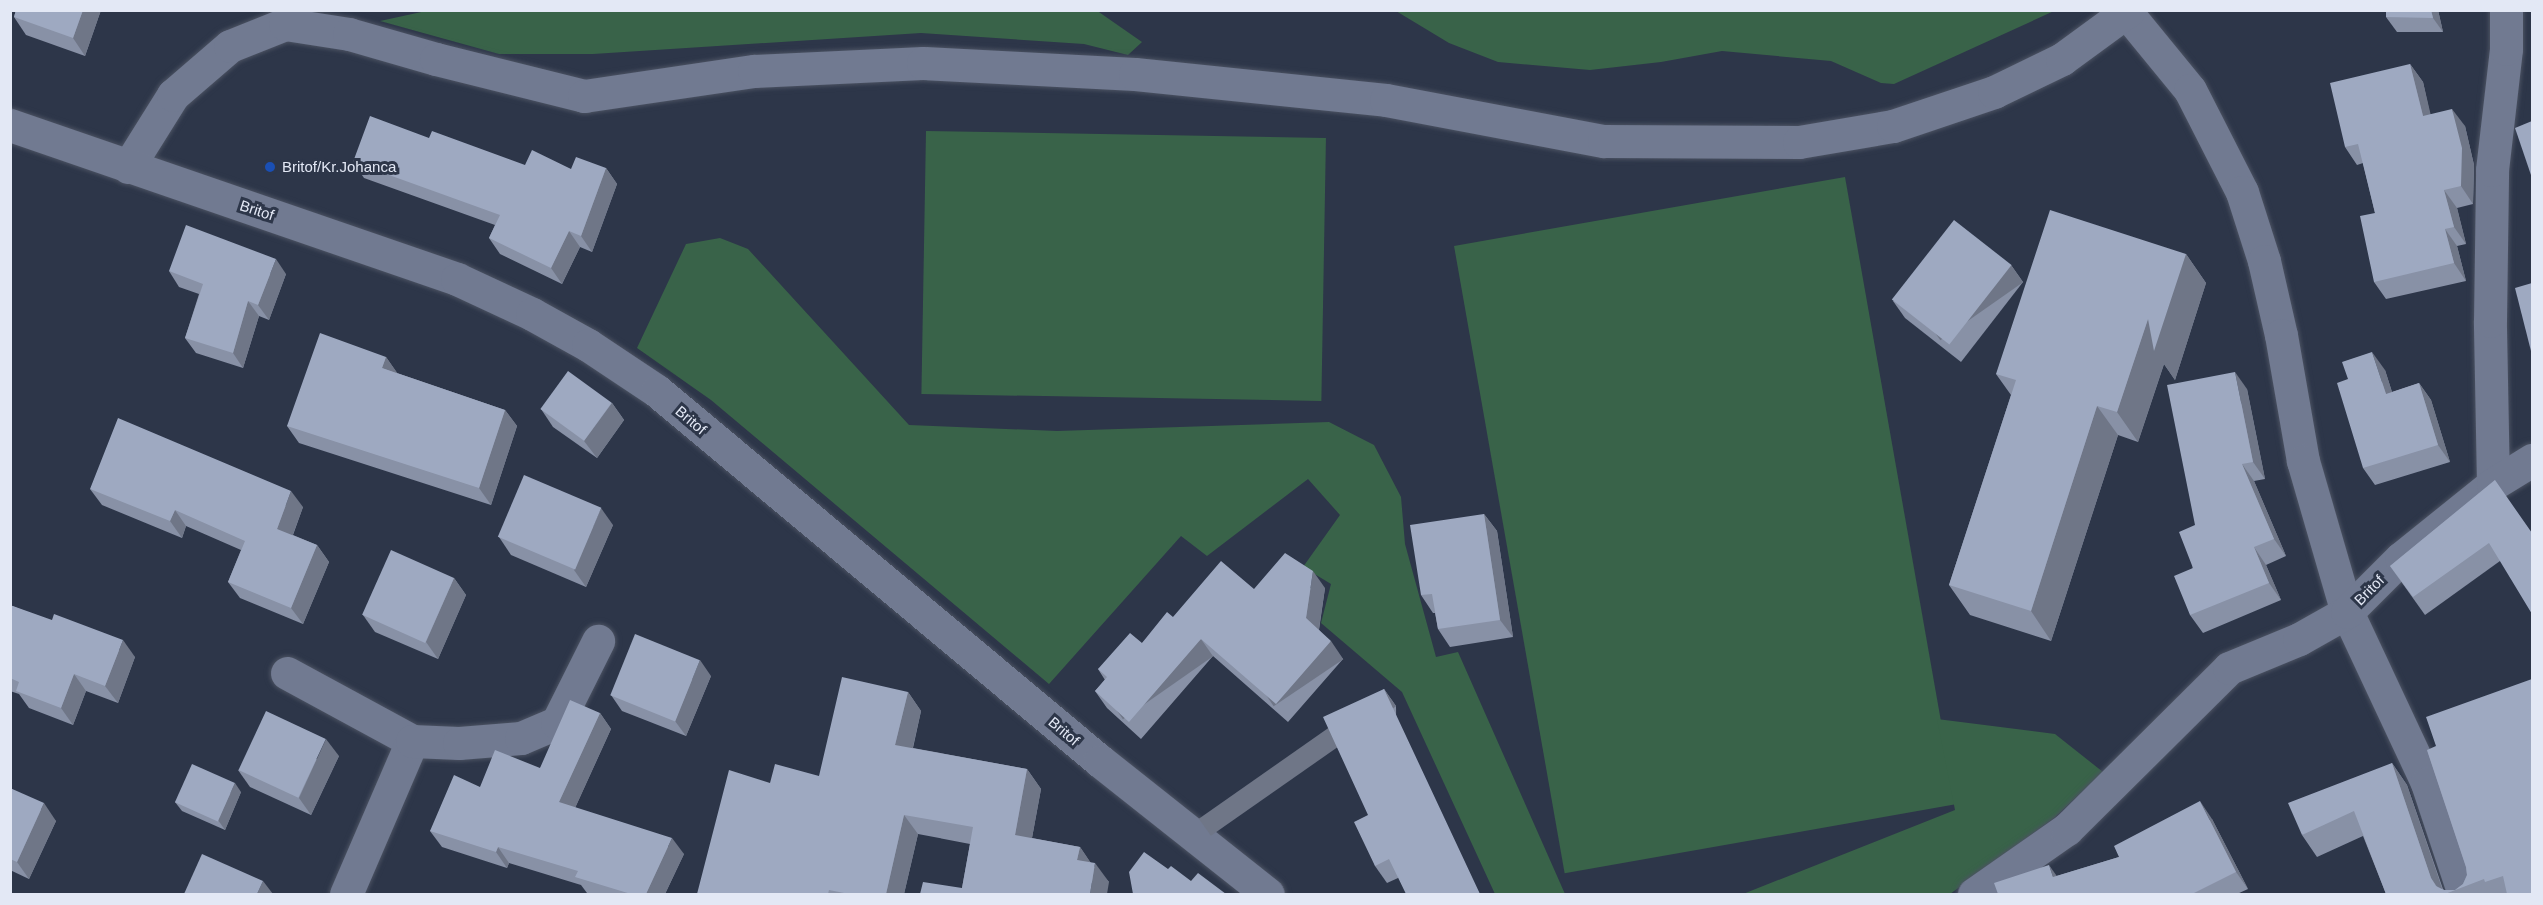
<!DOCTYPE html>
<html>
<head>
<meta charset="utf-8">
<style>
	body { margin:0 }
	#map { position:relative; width:2543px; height:905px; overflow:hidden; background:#2d3649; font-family:Arial,sans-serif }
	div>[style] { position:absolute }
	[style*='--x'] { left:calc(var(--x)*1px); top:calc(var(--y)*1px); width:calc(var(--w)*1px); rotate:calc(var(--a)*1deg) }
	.green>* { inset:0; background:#396349; transform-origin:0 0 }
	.roads { filter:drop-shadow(0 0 2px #4b5262) drop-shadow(0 0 2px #4b5262) }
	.street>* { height:33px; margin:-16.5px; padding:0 16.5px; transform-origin:16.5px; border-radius:16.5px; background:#717a91 }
	.secondary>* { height:33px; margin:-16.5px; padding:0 16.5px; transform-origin:16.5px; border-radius:16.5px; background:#717a91 }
	.wall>* { inset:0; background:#8891a6 }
	.shaded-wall>* { inset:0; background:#6f7687; transform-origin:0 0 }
	.building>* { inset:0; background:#9ea9c1; transform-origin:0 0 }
	.dots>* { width:16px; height:16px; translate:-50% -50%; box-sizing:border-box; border:3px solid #2d3649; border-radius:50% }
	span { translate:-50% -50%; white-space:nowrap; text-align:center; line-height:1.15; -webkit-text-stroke:6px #2d3649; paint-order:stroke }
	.poi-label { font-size:15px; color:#e3e8f5 }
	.left { translate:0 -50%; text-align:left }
	.street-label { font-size:15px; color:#e3e8f5 }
	.frame { position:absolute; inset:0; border:12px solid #e3e8f5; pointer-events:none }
</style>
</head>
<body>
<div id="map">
	<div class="green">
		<i style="clip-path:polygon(426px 11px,1096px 10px,1142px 42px,1128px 55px,1084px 44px,921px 33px,593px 54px,499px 54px,380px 21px)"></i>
		<i style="clip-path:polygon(1396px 11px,2054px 11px,1894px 84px,1881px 83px,1831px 61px,1722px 51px,1661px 62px,1590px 70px,1498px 62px,1449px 43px)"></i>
		<i style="left:926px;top:131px;width:400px;height:263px;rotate:1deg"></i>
		<i style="left:1845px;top:177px;width:637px;height:397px;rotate:80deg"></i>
		<i style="clip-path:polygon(720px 238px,748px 249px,909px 425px,1057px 431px,1329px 422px,1374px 445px,1401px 497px,1405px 544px,1436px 657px,1458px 652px,1565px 894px,1495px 894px,1402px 692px,1321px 623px,1331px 584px,1303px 567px,1340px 515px,1308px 479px,1207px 556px,1181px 536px,1049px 684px,711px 400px,637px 348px,686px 244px)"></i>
		<i style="clip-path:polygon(1937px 719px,2055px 734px,2103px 772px,2054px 818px,1950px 894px,1743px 894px,1955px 810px)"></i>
	</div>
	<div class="roads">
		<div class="street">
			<i style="--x:2127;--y:13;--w:99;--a:50.7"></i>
			<i style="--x:2190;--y:90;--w:114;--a:63"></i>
			<i style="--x:2242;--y:192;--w:72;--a:72.3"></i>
			<i style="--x:2264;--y:261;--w:76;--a:77.1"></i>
			<i style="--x:2281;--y:335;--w:128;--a:80.1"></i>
			<i style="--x:2303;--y:461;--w:157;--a:73.8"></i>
			<i style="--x:2347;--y:612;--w:189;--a:64.9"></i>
			<i style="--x:2427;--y:783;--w:117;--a:71.6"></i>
			<i style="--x:128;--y:167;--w:85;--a:-58"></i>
			<i style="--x:173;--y:95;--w:75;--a:-40.7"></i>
			<i style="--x:230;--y:46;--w:59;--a:-21.8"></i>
			<i style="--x:285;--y:24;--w:65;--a:8.9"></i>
			<i style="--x:349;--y:34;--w:91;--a:16"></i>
			<i style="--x:436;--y:59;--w:153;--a:14"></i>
			<i style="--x:584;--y:96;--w:172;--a:-8.4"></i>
			<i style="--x:754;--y:71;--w:169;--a:-2.7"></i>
			<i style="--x:923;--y:63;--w:212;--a:3"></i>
			<i style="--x:1135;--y:74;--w:252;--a:5.9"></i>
			<i style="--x:1386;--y:100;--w:222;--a:10.7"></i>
			<i style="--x:1604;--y:141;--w:195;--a:0.3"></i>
			<i style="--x:1799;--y:142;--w:95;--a:-9.7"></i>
			<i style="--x:1893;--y:126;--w:107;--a:-18.6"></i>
			<i style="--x:1994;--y:92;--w:76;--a:-25.9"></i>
			<i style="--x:2062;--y:59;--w:83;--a:-36.2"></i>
			<i style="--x:2493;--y:484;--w:163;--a:-91.1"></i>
			<i style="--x:2490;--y:321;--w:151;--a:-89.2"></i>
			<i style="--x:2492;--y:170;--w:122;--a:-83.4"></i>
			<i style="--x:2506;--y:49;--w:39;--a:-90"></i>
			<i style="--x:287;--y:673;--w:142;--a:28.5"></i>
			<i style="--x:412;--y:741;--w:167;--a:113.3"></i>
			<i style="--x:412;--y:741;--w:47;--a:2.4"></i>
			<i style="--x:459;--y:743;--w:62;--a:-4.6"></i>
			<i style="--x:521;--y:738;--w:39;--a:-23"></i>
			<i style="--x:557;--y:723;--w:92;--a:-63.4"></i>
			<i style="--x:1974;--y:894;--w:113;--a:-35"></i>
			<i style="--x:2067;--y:829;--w:228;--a:-44.8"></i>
			<i style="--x:2229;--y:668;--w:76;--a:-22.5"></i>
			<i style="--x:2299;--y:639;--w:55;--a:-29.4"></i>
			<i style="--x:2347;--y:612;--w:76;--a:-45"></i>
			<i style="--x:2401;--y:558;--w:118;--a:-38.8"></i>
			<i style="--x:2493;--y:484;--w:46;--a:-31.6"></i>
		</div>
		<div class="secondary">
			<i style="--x:10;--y:125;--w:473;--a:19"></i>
			<i style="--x:457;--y:279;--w:83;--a:25"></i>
			<i style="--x:532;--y:314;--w:64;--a:29"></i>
			<i style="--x:588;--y:345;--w:83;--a:33.7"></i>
			<i style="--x:657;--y:391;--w:577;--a:39.87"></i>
			<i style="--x:1100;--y:761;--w:214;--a:38.4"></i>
		</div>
	</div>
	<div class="wall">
		<i style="clip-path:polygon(16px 10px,101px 10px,85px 56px,26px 35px,14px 17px)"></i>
		<i style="clip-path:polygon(2386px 10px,2438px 10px,2443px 32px,2397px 32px,2386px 17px)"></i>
		<i style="clip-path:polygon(2410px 64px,2423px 82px,2430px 114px,2465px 126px,2474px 165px,2473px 204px,2457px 208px,2466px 244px,2457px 246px,2466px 281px,2386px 299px,2374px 282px,2375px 213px,2363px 163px,2357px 165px,2345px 147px)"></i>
		<i style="clip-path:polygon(353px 162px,525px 165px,571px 169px,606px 168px,617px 184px,592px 252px,580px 247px,562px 284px,500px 254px,489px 238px,495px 225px,364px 178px)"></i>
		<i style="clip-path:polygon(2186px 254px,2206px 283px,2175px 380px,2164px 364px,2138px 442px,2118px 435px,2051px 641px,1970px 615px,1949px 585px,2011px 395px,1996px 374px)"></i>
		<i style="clip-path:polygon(2011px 265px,2023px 282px,1961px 362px,1905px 318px,1893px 301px)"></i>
		<i style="clip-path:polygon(169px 271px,286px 274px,269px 320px,259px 316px,243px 368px,196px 353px,185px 338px,199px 294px,179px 287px)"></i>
		<i style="clip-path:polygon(386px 357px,397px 373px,505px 410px,517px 426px,491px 505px,299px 443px,287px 426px)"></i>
		<i style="clip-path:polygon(2385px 370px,2392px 392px,2419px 383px,2431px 400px,2450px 462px,2375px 485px,2363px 468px)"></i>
		<i style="clip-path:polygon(2247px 389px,2265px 479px,2254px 481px,2286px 556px,2266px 565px,2281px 600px,2203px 633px,2190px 615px,2195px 525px)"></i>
		<i style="clip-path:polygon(612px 403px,624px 420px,597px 458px,553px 427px,541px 409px)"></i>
		<i style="clip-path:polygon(2495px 480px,2500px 561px,2425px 615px,2390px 566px)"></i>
		<i style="clip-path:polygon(90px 489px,303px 507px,293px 535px,317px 545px,329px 562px,303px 624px,240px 598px,228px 582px,241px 550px,186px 526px,182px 538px,102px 505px)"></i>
		<i style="clip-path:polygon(1484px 514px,1497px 531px,1513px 637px,1450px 647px,1438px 629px,1435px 613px,1433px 613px,1421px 595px)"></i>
		<i style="clip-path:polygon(613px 525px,586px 587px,511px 555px,499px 537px)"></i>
		<i style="clip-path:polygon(454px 578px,466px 595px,438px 659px,375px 632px,363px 615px)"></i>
		<i style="clip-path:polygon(1325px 588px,1319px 630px,1343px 659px,1288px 722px,1213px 656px,1141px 739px,1107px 708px,1095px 691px,1105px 680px,1098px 669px,1142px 643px,1173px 617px,1254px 589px)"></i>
		<i style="clip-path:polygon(10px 605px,135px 657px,118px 703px,86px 691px,73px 725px,29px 708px,19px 694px,10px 691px)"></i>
		<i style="clip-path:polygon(711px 676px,686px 736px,622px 711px,611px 695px)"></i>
		<i style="clip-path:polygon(1384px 689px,1396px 706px,1398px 878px,1387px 883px,1375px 866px,1368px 815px)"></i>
		<i style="clip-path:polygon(908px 692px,921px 711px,913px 748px,1027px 769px,1041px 789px,1032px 838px,1080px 847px,1090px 862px,1109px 882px,962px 888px,970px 844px,918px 834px,904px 894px,697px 894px,770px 783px,819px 776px)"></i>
		<i style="clip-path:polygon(600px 713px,611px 729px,575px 808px,684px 854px,665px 894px,591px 894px,587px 893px,581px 885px,509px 863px,507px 868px,442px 847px,430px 831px,480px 787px,540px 768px)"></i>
		<i style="clip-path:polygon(2427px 750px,2532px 894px,2386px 894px,2363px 836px,2317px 857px,2302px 835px,2392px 763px,2407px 785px,2443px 889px,2444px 890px,2455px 890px,2463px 884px,2467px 875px,2466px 867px)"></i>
		<i style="clip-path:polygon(339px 756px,311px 815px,250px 787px,238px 770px)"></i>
		<i style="clip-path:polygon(10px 788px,56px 821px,29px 879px,10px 870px)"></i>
		<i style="clip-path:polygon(241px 792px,225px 830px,182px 811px,175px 802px)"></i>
		<i style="clip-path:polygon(2212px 819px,2248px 889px,2237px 894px,1998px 894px,2119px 857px)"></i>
	</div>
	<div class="shaded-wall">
		<i style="clip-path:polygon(83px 10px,101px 10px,85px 56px,73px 38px)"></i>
		<i style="clip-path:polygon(2431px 10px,2438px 10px,2443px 32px,2433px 18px)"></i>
		<i style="clip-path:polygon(2410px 64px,2423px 82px,2435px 133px,2423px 116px)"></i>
		<i style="clip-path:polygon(2452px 109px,2465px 126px,2474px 165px,2473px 204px,2461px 186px)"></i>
		<i style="clip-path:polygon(606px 168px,617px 184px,592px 252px,581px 236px)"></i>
		<i style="clip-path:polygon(2444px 190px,2457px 208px,2466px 244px,2454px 227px)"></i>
		<i style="clip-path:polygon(2445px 229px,2457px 246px,2466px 281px,2454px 263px)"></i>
		<i style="clip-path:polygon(569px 231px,580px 247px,562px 284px,551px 268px)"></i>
		<i style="clip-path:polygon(2186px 254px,2206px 283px,2175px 380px,2164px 364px,2138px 442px,2117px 412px,2148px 319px)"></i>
		<i style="clip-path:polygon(276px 259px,286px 274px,269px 320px,258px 305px)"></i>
		<i style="left:2011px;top:265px;width:21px;height:101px;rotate:55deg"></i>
		<i style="clip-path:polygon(248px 301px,259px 316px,243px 368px,233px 353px)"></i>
		<i style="clip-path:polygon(2372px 352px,2385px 370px,2398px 411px,2386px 394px)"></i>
		<i style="clip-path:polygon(386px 357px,398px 374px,382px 368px)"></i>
		<i style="clip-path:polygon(2235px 372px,2247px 389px,2265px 479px,2253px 462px)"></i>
		<i style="clip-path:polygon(2419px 383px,2431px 400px,2450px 462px,2438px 445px)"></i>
		<i style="clip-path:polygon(612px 403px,624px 420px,597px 458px,584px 441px)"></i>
		<i style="clip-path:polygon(2097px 406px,2118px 435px,2051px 641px,2031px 611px)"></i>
		<i style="clip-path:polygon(505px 410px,517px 426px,491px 505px,479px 488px)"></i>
		<i style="clip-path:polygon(2242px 464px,2254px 481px,2286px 556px,2274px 539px)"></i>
		<i style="clip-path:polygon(291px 491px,303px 507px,289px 545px,277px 529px)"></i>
		<i style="clip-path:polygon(601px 508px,613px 525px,586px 587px,574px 570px)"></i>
		<i style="clip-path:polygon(175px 510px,186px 526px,182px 538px,170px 521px)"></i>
		<i style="clip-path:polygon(1484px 514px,1497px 531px,1513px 637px,1500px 620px)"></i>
		<i style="clip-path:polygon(317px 545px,329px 562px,303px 624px,291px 608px)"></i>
		<i style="clip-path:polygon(2254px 547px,2266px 565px,2281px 600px,2269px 583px)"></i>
		<i style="clip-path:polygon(1313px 571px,1325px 588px,1318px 635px,1306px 618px)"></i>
		<i style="clip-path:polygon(454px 578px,466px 595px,438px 659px,426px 642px)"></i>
		<i style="left:1201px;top:639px;width:21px;height:110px;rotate:55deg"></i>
		<i style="clip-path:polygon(123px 640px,135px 657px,118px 703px,105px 686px)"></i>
		<i style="left:1331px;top:641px;width:22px;height:84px;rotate:56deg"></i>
		<i style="clip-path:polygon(700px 660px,711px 676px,686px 736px,675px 721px)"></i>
		<i style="clip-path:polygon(74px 674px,86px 691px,73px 725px,61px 708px)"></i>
		<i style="left:1384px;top:689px;width:21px;height:226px;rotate:55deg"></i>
		<i style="clip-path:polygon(908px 692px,921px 711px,909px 764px,895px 745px)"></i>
		<i style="clip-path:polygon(600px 713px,611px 729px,570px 819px,559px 802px)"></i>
		<i style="clip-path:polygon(326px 739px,339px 756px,311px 815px,299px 798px)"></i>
		<i style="clip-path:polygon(2392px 763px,2407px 785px,2444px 894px,2442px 894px,2431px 878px)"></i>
		<i style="clip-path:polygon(1027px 769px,1041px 789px,1029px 854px,1015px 835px)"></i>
		<i style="clip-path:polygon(235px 783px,241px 792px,225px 830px,218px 820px)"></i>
		<i style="clip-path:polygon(2200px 801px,2212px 819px,2248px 889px,2236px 872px)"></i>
		<i style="clip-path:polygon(44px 803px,56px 821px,29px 879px,17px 862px)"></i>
		<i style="clip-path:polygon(904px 815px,918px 834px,904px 894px,886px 894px)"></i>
		<i style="clip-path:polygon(672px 838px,684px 854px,665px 894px,646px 894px)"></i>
		<i style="clip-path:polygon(498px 847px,509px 863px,507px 868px,496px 852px)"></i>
		<i style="clip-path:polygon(1080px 847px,1093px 866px,1077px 860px)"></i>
		<i style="clip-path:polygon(1095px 863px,1109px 882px,1107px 894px,1090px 894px)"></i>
		<i style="clip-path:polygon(2049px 865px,2061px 882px,2053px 877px)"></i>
		<i style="clip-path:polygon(263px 881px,273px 894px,257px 894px)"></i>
	</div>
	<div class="building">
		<i style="clip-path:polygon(16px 10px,83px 10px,73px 38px,14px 17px)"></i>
		<i style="clip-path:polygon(2386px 10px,2431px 10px,2433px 18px,2386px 17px)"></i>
		<i style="clip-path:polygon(2410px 64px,2423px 116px,2452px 109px,2462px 148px,2461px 186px,2444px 190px,2454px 227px,2445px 229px,2454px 263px,2374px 282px,2360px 216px,2375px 213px,2358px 144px,2345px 147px,2330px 83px)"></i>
		<i style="clip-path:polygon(370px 116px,429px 138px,432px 131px,525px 165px,532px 150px,571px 169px,576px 157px,606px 168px,581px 236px,569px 231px,551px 268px,489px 238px,500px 215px,353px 162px)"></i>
		<i style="clip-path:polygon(2532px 121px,2532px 178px,2515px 128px)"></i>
		<i style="clip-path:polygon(2050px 210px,2186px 254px,2154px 351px,2148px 319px,2117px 412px,2097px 406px,2031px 611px,1949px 585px,2016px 380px,1996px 374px)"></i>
		<i style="left:1954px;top:220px;width:73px;height:101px;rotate:38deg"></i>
		<i style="clip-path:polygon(186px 225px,276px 259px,258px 305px,248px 301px,233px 353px,185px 338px,203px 284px,169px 271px)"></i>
		<i style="clip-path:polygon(2532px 283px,2532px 355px,2515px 288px)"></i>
		<i style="clip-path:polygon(320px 333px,386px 357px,382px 368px,505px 410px,479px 488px,287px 426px)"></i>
		<i style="clip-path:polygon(2372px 352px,2386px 394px,2419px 383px,2438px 445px,2363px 468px,2337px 383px,2348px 379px,2342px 362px)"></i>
		<i style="left:568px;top:371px;width:54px;height:47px;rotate:36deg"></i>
		<i style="clip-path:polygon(2235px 372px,2253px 462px,2242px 464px,2274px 539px,2254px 547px,2269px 583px,2190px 615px,2174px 576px,2193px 568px,2179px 532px,2195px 525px,2167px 385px)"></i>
		<i style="clip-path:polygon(118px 418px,291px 491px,277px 529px,317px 545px,291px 608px,228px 582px,245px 541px,175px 510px,170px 521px,90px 489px)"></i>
		<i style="left:524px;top:475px;width:84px;height:67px;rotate:23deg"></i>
		<i style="clip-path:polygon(2495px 480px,2532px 533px,2532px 614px,2489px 543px,2413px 597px,2390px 566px)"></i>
		<i style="clip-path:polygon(1484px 514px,1500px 620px,1438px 629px,1432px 594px,1421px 595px,1410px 525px)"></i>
		<i style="left:391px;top:550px;width:69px;height:71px;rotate:24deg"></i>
		<i style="clip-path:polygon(1285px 553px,1313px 571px,1306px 618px,1331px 641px,1276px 704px,1201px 639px,1129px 722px,1095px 691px,1107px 677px,1098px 669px,1130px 633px,1142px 643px,1167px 612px,1173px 617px,1221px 561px,1254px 589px)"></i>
		<i style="clip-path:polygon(10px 605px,52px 620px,54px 614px,123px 640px,105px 686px,74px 674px,61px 708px,16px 691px,19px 682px,10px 678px)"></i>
		<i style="left:635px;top:634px;width:70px;height:66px;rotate:22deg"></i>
		<i style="clip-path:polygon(842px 677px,908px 692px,895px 745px,1027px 769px,1015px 835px,1080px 847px,1077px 860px,1095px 863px,1090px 894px,920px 894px,923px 882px,962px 888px,973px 827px,904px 815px,886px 894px,849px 894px,829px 890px,828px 894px,697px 894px,729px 770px,770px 783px,775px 764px,819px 776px)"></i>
		<i style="clip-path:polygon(2532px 679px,2532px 894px,2507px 894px,2503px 876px,2485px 882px,2484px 879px,2445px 894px,2386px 894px,2354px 811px,2302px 835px,2288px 803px,2392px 763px,2431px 878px,2436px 886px,2444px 890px,2455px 890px,2463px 884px,2467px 875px,2466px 867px,2427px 750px,2436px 746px,2426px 717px)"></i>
		<i style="clip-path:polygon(1384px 689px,1480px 894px,1406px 894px,1389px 859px,1375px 866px,1354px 822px,1368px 815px,1323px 717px)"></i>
		<i style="clip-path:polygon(570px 700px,600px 713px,559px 802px,672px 838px,646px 894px,631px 894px,575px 877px,578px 871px,498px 847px,496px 852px,430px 831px,454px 775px,480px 787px,495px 750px,540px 768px)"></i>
		<i style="left:266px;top:711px;width:66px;height:65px;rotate:25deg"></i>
		<i style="left:192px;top:764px;width:47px;height:42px;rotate:24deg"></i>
		<i style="clip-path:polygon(10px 788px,44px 803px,17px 862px,10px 859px)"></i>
		<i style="clip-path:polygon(2200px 801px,2236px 872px,2192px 894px,1998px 894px,1994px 883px,2049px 865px,2053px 877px,2119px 857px,2114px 846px)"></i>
		<i style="clip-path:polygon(1144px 852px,1168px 869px,1171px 866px,1191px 881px,1198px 873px,1226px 894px,1133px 894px,1129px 872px)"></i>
		<i style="clip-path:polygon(202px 854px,263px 881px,257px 894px,184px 894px)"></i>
	</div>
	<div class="dots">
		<i style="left:270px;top:167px;background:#1a4fb4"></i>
	</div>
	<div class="poi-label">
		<span class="left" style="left:282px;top:167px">Britof/Kr.Johanca</span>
	</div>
	<div class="street-label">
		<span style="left:257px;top:210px;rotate:18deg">Britof</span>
		<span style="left:691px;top:420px;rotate:40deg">Britof</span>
		<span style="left:2369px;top:590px;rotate:-45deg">Britof</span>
		<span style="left:1064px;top:731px;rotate:40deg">Britof</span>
	</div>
	<div class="frame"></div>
</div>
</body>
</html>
